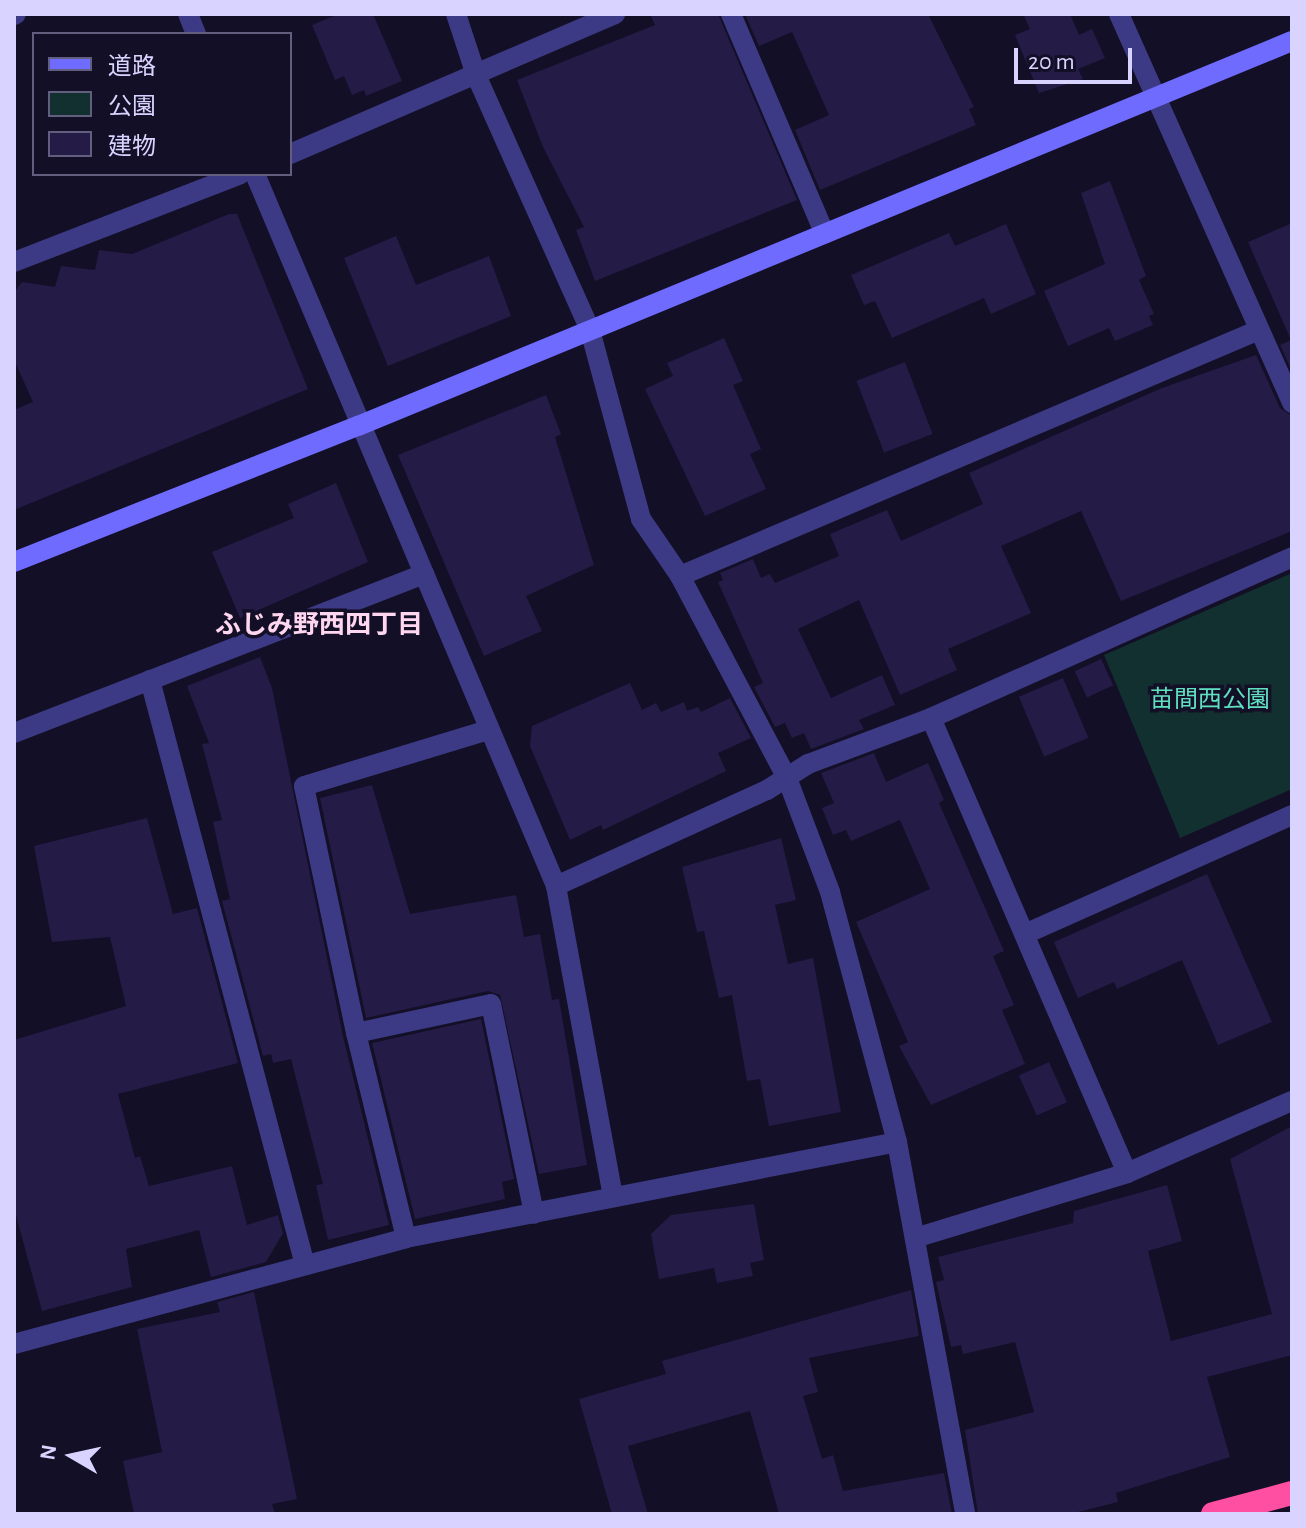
<!DOCTYPE html>
<html>
<head>
<meta charset="utf-8">
<style>
	body { margin:0 }
	#map { position:relative; width:1306px; height:1528px; overflow:hidden; background:#130f26; font-family:"Alegreya Sans","Noto Sans JP",sans-serif }
	div>[style] { position:absolute }
	[style*='--x'] { left:calc(var(--x)*1px); top:calc(var(--y)*1px); width:calc(var(--w)*1px); rotate:calc(var(--a)*1deg) }
	.green>* { inset:0; background:#12302f }
	.building>* { inset:0; background:#241b47; transform-origin:0 0 }
	.street>* { height:20px; margin:-10px; padding:0 10px; transform-origin:10px; border-radius:10px; background:#3d3a85 }
	.secondary>* { height:20px; margin:-10px; padding:0 10px; transform-origin:10px; border-radius:10px; background:#6f6bff }
	.highway>* { height:24px; margin:-12px; padding:0 12px; transform-origin:12px; border-radius:12px; background:#ff4fa3 }
	span { translate:-50% -50%; white-space:nowrap; text-align:center; line-height:1.15; -webkit-text-stroke:7px #130f26; paint-order:stroke }
	.park-label { font-size:24px; color:#5fe0c0 }
	.neighbourhood-label { font-size:26px; color:#ffd6f0; font-weight:700 }
	.frame { position:absolute; inset:0; border:16px solid #d9d4ff; pointer-events:none }
	.legend { position:absolute; left:32px; top:32px; width:260px; height:144px; box-sizing:border-box; background:#130f26; border:2px solid #625e7d; margin:0; padding:10px 14px; list-style:none; font-size:24px; color:#d9d4ff }
	.legend li { display:flex; align-items:center; gap:16px; height:40px }
	.legend b { width:40px; border:2px solid #625e7d }
	.north { position:absolute; left:32px; top:1416px; width:80px; height:80px; -webkit-text-stroke:6px #130f26; paint-order:stroke; rotate:279deg; font-size:22px; font-weight:700; line-height:32px; text-align:center; color:#d9d4ff }
	.north::after { content:''; display:block; margin:auto; width:28px; height:36px; background:#d9d4ff; clip-path:polygon(50% 0,100% 100%,50% 72%,0 100%) }
	.scale { position:absolute; left:1014px; top:48px; width:118px; height:36px; box-sizing:border-box; border:4px solid #d9d4ff; border-top:0; padding-left:10px; font-size:24px; line-height:28px; white-space:nowrap; color:#d9d4ff; -webkit-text-stroke:6px #130f26; paint-order:stroke }
</style>
</head>
<body>
<div id="map">
	<div class="green">
		<i style="clip-path:polygon(1292px 573px,1292px 789px,1180px 838px,1104px 655px)"></i>
	</div>
	<div class="building">
		<i style="clip-path:polygon(339px 14px,373px 14px,402px 81px,366px 96px,364px 90px,352px 95px,344px 76px,335px 80px,312px 25px)"></i>
		<i style="clip-path:polygon(650px 14px,718px 14px,797px 200px,595px 281px,576px 230px,584px 227px,543px 147px,517px 80px,655px 25px)"></i>
		<i style="clip-path:polygon(745px 14px,928px 14px,974px 107px,969px 109px,976px 125px,820px 190px,795px 130px,829px 115px,792px 32px,759px 46px)"></i>
		<i style="clip-path:polygon(1023px 14px,1070px 14px,1079px 35px,1092px 29px,1105px 58px,1078px 69px,1083px 79px,1039px 93px,1015px 35px,1030px 29px)"></i>
		<i style="clip-path:polygon(1110px 181px,1146px 276px,1139px 280px,1154px 314px,1149px 316px,1153px 325px,1115px 341px,1109px 328px,1068px 346px,1044px 291px,1105px 264px,1081px 193px)"></i>
		<i style="clip-path:polygon(229px 214px,237px 214px,308px 389px,14px 510px,14px 410px,33px 402px,14px 360px,16px 290px,22px 282px,55px 287px,61px 266px,95px 270px,99px 250px,132px 254px)"></i>
		<i style="clip-path:polygon(1292px 223px,1292px 371px,1280px 345px,1291px 340px,1248px 242px)"></i>
		<i style="clip-path:polygon(1006px 224px,1036px 294px,991px 314px,984px 298px,892px 338px,875px 301px,864px 305px,851px 275px,949px 233px,955px 246px)"></i>
		<i style="clip-path:polygon(396px 236px,416px 285px,489px 256px,511px 316px,388px 366px,344px 258px)"></i>
		<i style="clip-path:polygon(724px 338px,743px 381px,733px 385px,761px 449px,750px 454px,766px 489px,705px 516px,645px 389px,673px 376px,667px 363px)"></i>
		<i style="clip-path:polygon(1256px 355px,1280px 408px,1292px 416px,1292px 531px,1121px 601px,1081px 511px,1001px 546px,1031px 613px,948px 649px,957px 670px,900px 695px,859px 600px,798px 629px,831px 698px,882px 675px,895px 705px,859px 720px,864px 729px,811px 749px,804px 733px,792px 738px,785px 723px,775px 727px,754px 687px,763px 683px,718px 582px,723px 580px,720px 573px,753px 559px,761px 578px,770px 574px,775px 583px,839px 556px,830px 534px,887px 510px,901px 541px,983px 504px,969px 473px,1162px 388px)"></i>
		<i style="left:905px;top:362px;width:77px;height:52px;rotate:69deg"></i>
		<i style="clip-path:polygon(546px 395px,561px 434px,555px 437px,594px 565px,526px 596px,542px 631px,484px 656px,398px 455px)"></i>
		<i style="clip-path:polygon(336px 483px,368px 562px,240px 618px,212px 552px,294px 518px,288px 504px)"></i>
		<i style="clip-path:polygon(260px 657px,272px 688px,343px 1036px,389px 1225px,328px 1240px,316px 1185px,323px 1184px,291px 1059px,273px 1063px,271px 1054px,263px 1056px,222px 901px,230px 899px,213px 822px,222px 820px,202px 744px,209px 743px,187px 686px)"></i>
		<i style="left:1101px;top:659px;width:29px;height:29px;rotate:65deg"></i>
		<i style="left:1063px;top:678px;width:65px;height:48px;rotate:67deg"></i>
		<i style="clip-path:polygon(630px 683px,642px 710px,656px 703px,661px 712px,684px 702px,687px 711px,698px 707px,701px 712px,730px 698px,751px 738px,718px 753px,726px 771px,603px 830px,601px 825px,570px 840px,530px 746px,532px 726px)"></i>
		<i style="clip-path:polygon(874px 753px,886px 782px,928px 763px,944px 800px,939px 803px,1004px 951px,993px 956px,1014px 1005px,1002px 1010px,1025px 1064px,931px 1105px,899px 1046px,908px 1042px,856px 922px,930px 889px,900px 820px,851px 841px,846px 830px,833px 835px,822px 808px,834px 803px,821px 773px)"></i>
		<i style="clip-path:polygon(372px 785px,410px 914px,516px 895px,524px 937px,540px 934px,552px 1000px,559px 999px,587px 1165px,539px 1174px,500px 995px,488px 991px,366px 1018px,320px 798px)"></i>
		<i style="clip-path:polygon(147px 818px,173px 914px,197px 908px,238px 1063px,118px 1094px,135px 1158px,140px 1156px,149px 1186px,232px 1166px,247px 1225px,278px 1215px,283px 1233px,266px 1262px,211px 1277px,199px 1230px,126px 1249px,132px 1287px,42px 1311px,14px 1208px,14px 1040px,126px 1006px,110px 937px,52px 942px,34px 846px)"></i>
		<i style="clip-path:polygon(781px 838px,796px 900px,775px 905px,788px 964px,813px 958px,841px 1112px,769px 1126px,760px 1079px,747px 1081px,732px 995px,719px 998px,704px 931px,697px 932px,682px 867px)"></i>
		<i style="clip-path:polygon(1207px 874px,1272px 1022px,1218px 1045px,1182px 960px,1117px 989px,1114px 982px,1078px 998px,1054px 942px)"></i>
		<i style="clip-path:polygon(481px 1019px,514px 1179px,502px 1182px,505px 1199px,415px 1219px,372px 1043px)"></i>
		<i style="left:1049px;top:1062px;width:44px;height:33px;rotate:66deg"></i>
		<i style="clip-path:polygon(1292px 1126px,1292px 1355px,1207px 1377px,1230px 1457px,1116px 1493px,1118px 1502px,1070px 1514px,978px 1514px,965px 1430px,1034px 1412px,1015px 1342px,963px 1354px,961px 1345px,951px 1347px,936px 1282px,944px 1280px,938px 1257px,1073px 1223px,1074px 1211px,1167px 1185px,1182px 1241px,1148px 1251px,1171px 1341px,1272px 1314px,1230px 1159px)"></i>
		<i style="clip-path:polygon(754px 1204px,764px 1260px,750px 1263px,753px 1276px,717px 1283px,714px 1268px,659px 1279px,651px 1234px,671px 1215px)"></i>
		<i style="clip-path:polygon(911px 1290px,919px 1336px,809px 1358px,818px 1392px,803px 1396px,822px 1459px,833px 1455px,843px 1491px,944px 1473px,952px 1514px,779px 1514px,750px 1411px,628px 1446px,648px 1514px,612px 1514px,579px 1399px,666px 1374px,662px 1361px)"></i>
		<i style="clip-path:polygon(254px 1292px,297px 1499px,272px 1504px,275px 1514px,134px 1514px,123px 1461px,162px 1452px,137px 1329px,220px 1312px,217px 1302px)"></i>
	</div>
	<div class="street">
		<i style="--x:188;--y:14;--w:22;--a:68"></i>
		<i style="--x:456;--y:14;--w:64;--a:71.8"></i>
		<i style="--x:476;--y:75;--w:279;--a:65.9"></i>
		<i style="--x:590;--y:330;--w:196;--a:74.9"></i>
		<i style="--x:641;--y:519;--w:69;--a:55.6"></i>
		<i style="--x:680;--y:576;--w:229;--a:62.1"></i>
		<i style="--x:787;--y:778;--w:122;--a:69.3"></i>
		<i style="--x:830;--y:892;--w:259;--a:75"></i>
		<i style="--x:897;--y:1142;--w:378;--a:79.6"></i>
		<i style="--x:731;--y:14;--w:239;--a:66.9"></i>
		<i style="--x:1119;--y:14;--w:426;--a:66"></i>
		<i style="--x:14;--y:15;--w:2;--a:-27"></i>
		<i style="--x:290;--y:154;--w:354;--a:-23.3"></i>
		<i style="--x:255;--y:174;--w:773;--a:67.08"></i>
		<i style="--x:556;--y:886;--w:315;--a:79.6"></i>
		<i style="--x:14;--y:262;--w:243;--a:-21.2"></i>
		<i style="--x:680;--y:576;--w:629;--a:-23.02"></i>
		<i style="--x:150;--y:680;--w:605;--a:75.16"></i>
		<i style="--x:931;--y:718;--w:495;--a:66.7"></i>
		<i style="--x:1127;--y:1173;--w:180;--a:-23.6"></i>
		<i style="--x:14;--y:733;--w:440;--a:-21.2"></i>
		<i style="--x:556;--y:886;--w:232;--a:-24.5"></i>
		<i style="--x:767;--y:790;--w:49;--a:-32.4"></i>
		<i style="--x:808;--y:764;--w:131;--a:-20.5"></i>
		<i style="--x:931;--y:718;--w:395;--a:-24"></i>
		<i style="--x:1025;--y:934;--w:292;--a:-24"></i>
		<i style="--x:356;--y:1033;--w:138;--a:-12.1"></i>
		<i style="--x:491;--y:1004;--w:214;--a:78.4"></i>
		<i style="--x:406;--y:1238;--w:211;--a:-103.7"></i>
		<i style="--x:356;--y:1033;--w:252;--a:-101.9"></i>
		<i style="--x:304;--y:786;--w:192;--a:-16.9"></i>
		<i style="--x:915;--y:1238;--w:222;--a:-17"></i>
		<i style="--x:14;--y:1344;--w:406;--a:-15.1"></i>
		<i style="--x:406;--y:1238;--w:500;--a:-11.06"></i>
	</div>
	<div class="secondary">
		<i style="--x:14;--y:562;--w:370;--a:-21.6"></i>
		<i style="--x:358;--y:426;--w:1010;--a:-22.4"></i>
	</div>
	<div class="highway">
		<i style="--x:1213;--y:1514;--w:82;--a:-14.9"></i>
	</div>
	<div class="park-label">
		<span style="left:1210px;top:701px">苗間西公園</span>
	</div>
	<div class="neighbourhood-label">
		<span style="left:319px;top:626px">ふじみ野西四丁目</span>
	</div>
	<div class="frame"></div>
	<ul class="legend">
	<li><b style="height:10px;background:#6f6bff"></b>道路</li>
	<li><b style="height:22px;background:#12302f"></b>公園</li>
	<li><b style="height:22px;background:#241b47"></b>建物</li>
	</ul>
	<div class="north">N</div>
	<div class="scale">20 m</div>
</div>
</body>
</html>
